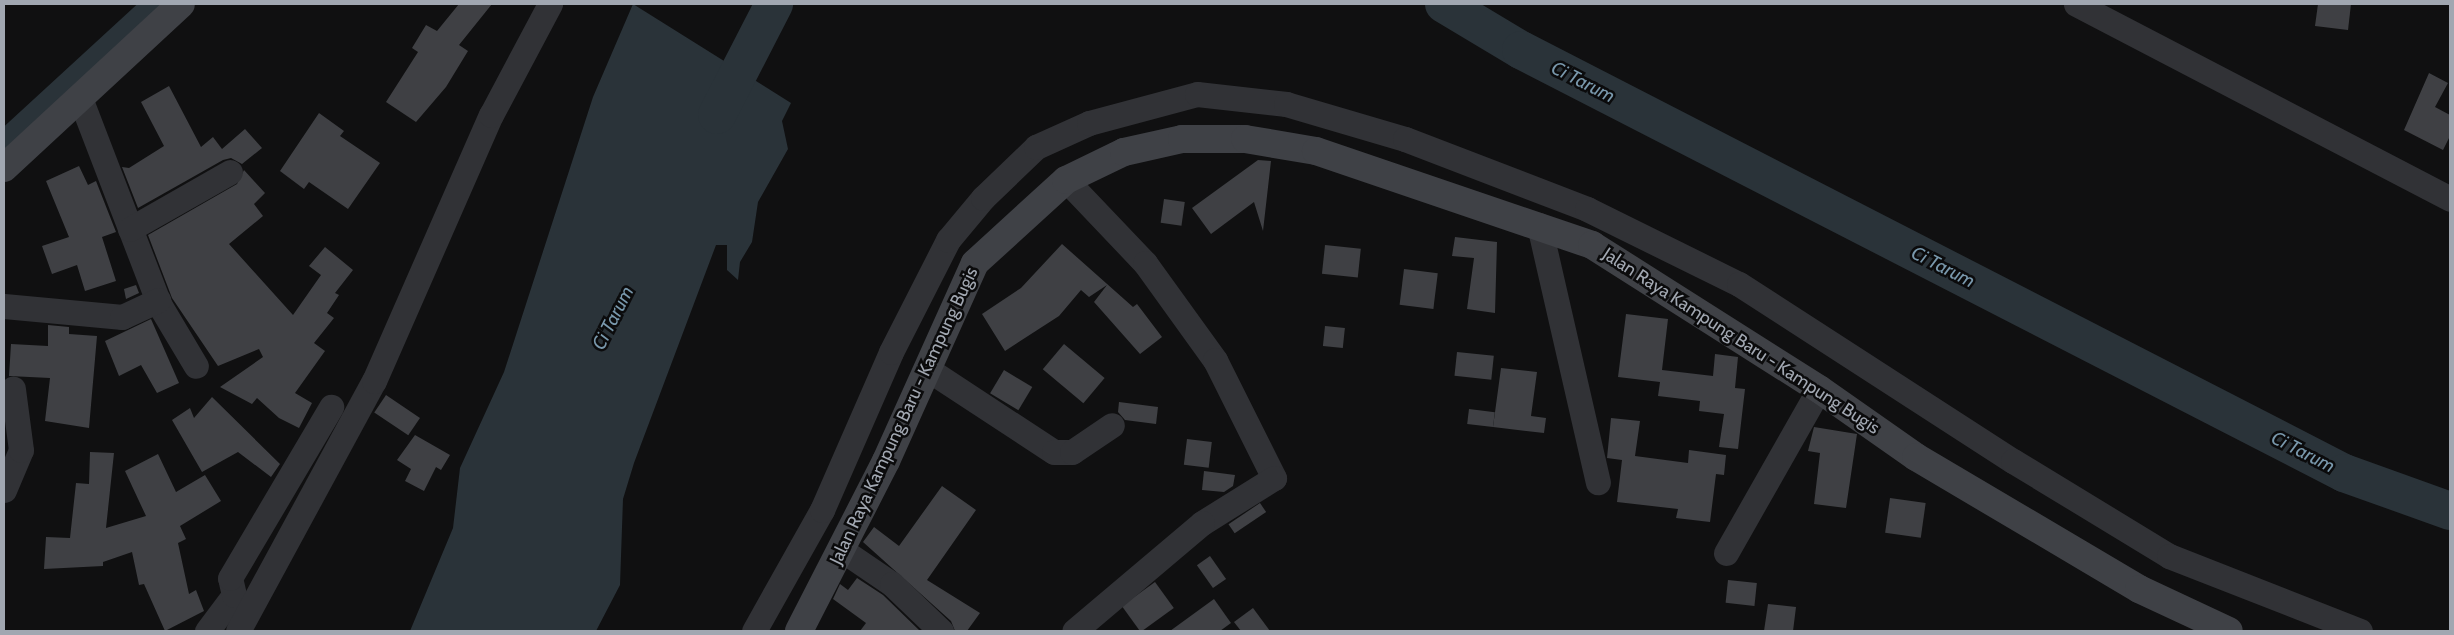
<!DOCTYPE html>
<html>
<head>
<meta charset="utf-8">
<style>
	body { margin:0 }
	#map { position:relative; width:2454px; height:635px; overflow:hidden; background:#101011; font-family:Cabin,sans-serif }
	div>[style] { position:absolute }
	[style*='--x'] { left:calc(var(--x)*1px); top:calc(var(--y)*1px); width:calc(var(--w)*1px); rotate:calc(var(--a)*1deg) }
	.water>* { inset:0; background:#2a3339 }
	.canal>* { height:21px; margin:-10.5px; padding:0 10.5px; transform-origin:10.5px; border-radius:10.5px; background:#2a3339 }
	.river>* { height:38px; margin:-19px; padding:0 19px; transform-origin:19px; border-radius:19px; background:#2a3339 }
	.building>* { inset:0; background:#3f4044; transform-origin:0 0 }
	.street>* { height:25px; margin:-12.5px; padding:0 12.5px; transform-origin:12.5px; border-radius:12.5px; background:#313236 }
	.secondary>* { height:28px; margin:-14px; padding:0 14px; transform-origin:14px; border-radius:14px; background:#3f4146 }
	span { translate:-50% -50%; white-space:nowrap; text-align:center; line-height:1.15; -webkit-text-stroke:5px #0b0b0c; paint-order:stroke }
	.street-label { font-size:18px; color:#a1a7b1 }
	.water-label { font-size:19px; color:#7998ac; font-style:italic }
	.frame { position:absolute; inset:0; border:5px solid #a1a7b1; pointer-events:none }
</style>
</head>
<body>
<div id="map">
	<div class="water">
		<i style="clip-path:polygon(633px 4px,791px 103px,782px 121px,788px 149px,758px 202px,752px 242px,740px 262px,738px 280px,727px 270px,727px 245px,716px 245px,634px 463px,623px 499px,620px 585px,596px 631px,410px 631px,453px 528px,460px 468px,504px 372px,593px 97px)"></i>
	</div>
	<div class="canal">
		<i style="--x:4;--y:140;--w:201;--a:-42.6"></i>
	</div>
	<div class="river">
		<i style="--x:1444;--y:4;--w:90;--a:30.9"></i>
		<i style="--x:1521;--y:50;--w:925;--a:27.2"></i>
		<i style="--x:2344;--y:473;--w:113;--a:19.7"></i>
		<i style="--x:717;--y:115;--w:125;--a:-62.8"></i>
	</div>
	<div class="building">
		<i style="clip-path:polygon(459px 4px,492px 4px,459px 45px,468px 51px,446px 87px,416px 122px,386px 102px,418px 52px,412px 48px,426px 25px,437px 31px)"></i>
		<i style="clip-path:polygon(2318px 4px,2351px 4px,2348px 30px,2315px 26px)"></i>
		<i style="clip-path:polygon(2429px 73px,2448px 83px,2435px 107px,2450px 115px,2450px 136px,2443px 150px,2404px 130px)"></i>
		<i style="clip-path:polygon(169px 86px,201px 147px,213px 137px,222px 149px,245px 129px,262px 148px,242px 164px,231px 158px,223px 160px,138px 208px,122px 167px,129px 168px,164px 146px,141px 102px)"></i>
		<i style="clip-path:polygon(319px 113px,344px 131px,340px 136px,380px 163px,348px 209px,309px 182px,304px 189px,280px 171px)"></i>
		<i style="clip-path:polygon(1258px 160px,1271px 161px,1263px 231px,1254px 202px,1211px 234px,1192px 208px)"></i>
		<i style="clip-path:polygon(79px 166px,88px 185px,96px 181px,116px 232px,102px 237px,116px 281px,85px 291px,77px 265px,52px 274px,42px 246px,69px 237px,46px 181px)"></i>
		<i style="clip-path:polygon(244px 170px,265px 193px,254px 204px,263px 216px,229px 244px,293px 315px,321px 275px,309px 266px,325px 247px,353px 270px,335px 293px,339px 295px,327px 313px,334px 318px,314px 343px,325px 351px,295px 393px,312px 403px,299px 428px,279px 418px,257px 398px,252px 404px,220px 387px,263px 357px,259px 349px,218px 366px,172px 298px,148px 235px,237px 184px)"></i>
		<i style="left:1164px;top:199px;width:21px;height:24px;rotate:8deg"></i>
		<i style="clip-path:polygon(1455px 237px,1497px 242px,1495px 313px,1467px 309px,1474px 258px,1452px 256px)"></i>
		<i style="clip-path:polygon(1062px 244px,1133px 307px,1137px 304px,1162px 337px,1140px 354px,1094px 302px,1107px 285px,1089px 297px,1081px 290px,1059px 316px,1005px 351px,982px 314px,1021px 288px)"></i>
		<i style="left:1325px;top:245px;width:36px;height:29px;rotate:6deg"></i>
		<i style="left:1404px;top:269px;width:34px;height:36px;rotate:7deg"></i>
		<i style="clip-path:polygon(136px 285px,139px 293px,126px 299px,124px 289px)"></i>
		<i style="clip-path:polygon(1626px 314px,1668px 319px,1662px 370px,1713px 376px,1715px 354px,1738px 357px,1735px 388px,1745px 389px,1738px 449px,1719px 447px,1724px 414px,1699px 411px,1700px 401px,1658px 396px,1660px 382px,1618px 377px)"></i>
		<i style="clip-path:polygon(151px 319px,179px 383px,157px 393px,141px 365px,119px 376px,105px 341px)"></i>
		<i style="clip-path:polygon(48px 325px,69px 327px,69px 334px,97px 336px,89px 428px,45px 421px,50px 378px,9px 376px,11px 344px,48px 346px)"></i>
		<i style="left:1325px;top:326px;width:20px;height:20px;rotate:6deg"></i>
		<i style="left:1064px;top:344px;width:53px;height:33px;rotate:40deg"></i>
		<i style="left:1457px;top:352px;width:37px;height:24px;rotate:6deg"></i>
		<i style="clip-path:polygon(1501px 368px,1537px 372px,1531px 416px,1546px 418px,1544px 433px,1493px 427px)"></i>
		<i style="left:1004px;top:370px;width:33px;height:27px;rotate:31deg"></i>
		<i style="left:386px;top:395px;width:41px;height:21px;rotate:34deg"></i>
		<i style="clip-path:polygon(212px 397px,280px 464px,271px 477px,238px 452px,202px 472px,172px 420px,190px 408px,194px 418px)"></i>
		<i style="clip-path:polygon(1119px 402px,1158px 407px,1156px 424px,1125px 420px,1118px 412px)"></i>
		<i style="left:1469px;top:409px;width:26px;height:15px;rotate:7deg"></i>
		<i style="clip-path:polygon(1611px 418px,1640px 421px,1635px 456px,1688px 463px,1689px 450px,1726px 455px,1724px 475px,1716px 474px,1710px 522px,1676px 518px,1678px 509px,1617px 502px,1622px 460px,1607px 458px)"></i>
		<i style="clip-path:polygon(1814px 427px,1857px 434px,1846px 508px,1814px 504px,1820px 453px,1808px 451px)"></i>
		<i style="clip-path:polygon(415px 435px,450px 455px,441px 470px,436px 467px,424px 491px,405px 481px,411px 469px,397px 460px)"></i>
		<i style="left:1187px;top:439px;width:25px;height:26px;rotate:7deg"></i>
		<i style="clip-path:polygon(90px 452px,114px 453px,106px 528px,146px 516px,125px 471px,158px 454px,176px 492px,205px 475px,221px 501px,180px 526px,186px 539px,178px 543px,189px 594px,196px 590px,204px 611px,165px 631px,144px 584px,139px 585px,132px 552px,103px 562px,103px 566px,44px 569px,46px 537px,70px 538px,76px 483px,89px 484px)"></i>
		<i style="clip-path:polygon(1204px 471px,1235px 475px,1233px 486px,1224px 492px,1202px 490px)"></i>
		<i style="clip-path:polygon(942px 486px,976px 510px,927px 580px,980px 613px,967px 631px,955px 631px,951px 621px,863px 542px,874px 527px,899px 546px)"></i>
		<i style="left:1890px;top:498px;width:36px;height:35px;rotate:8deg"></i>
		<i style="left:1260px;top:503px;width:11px;height:38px;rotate:56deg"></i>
		<i style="left:1210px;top:556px;width:28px;height:16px;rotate:55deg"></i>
		<i style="clip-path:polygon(857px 578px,883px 595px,920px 631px,860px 631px,866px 623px,833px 599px,840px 584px,848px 590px)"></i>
		<i style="left:1728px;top:580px;width:29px;height:23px;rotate:6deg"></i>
		<i style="left:1155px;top:582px;width:32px;height:41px;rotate:54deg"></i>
		<i style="clip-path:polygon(1214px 599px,1231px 623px,1220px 631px,1170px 631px)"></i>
		<i style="clip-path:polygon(1768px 604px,1796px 607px,1793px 631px,1764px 631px)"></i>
		<i style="clip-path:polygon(1253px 608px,1270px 631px,1241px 631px,1234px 622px)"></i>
	</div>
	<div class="street">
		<i style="--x:2076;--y:4;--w:422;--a:27.5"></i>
		<i style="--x:80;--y:98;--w:221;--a:69"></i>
		<i style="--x:159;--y:304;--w:72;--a:59.2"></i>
		<i style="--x:1066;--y:180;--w:115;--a:46.4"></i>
		<i style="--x:1145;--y:263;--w:120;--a:54.2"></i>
		<i style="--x:1215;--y:360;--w:132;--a:63.4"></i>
		<i style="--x:1274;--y:478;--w:85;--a:148"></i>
		<i style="--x:1202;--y:523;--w:167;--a:139.8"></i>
		<i style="--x:1539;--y:225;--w:264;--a:77.1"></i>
		<i style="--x:130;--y:229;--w:115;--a:-29.7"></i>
		<i style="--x:4;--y:306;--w:119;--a:5.3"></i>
		<i style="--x:122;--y:317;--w:40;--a:-25"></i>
		<i style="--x:929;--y:370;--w:149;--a:33.3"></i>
		<i style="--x:1054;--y:452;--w:18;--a:0"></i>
		<i style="--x:1072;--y:452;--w:48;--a:-34"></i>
		<i style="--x:4;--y:490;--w:43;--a:-67"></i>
		<i style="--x:21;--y:450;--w:62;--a:-97.5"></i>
		<i style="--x:842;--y:550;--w:60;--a:34.2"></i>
		<i style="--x:892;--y:584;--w:68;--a:43.8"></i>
		<i style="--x:1726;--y:553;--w:189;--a:-60.4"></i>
		<i style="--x:207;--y:631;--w:45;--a:-53.1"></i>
		<i style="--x:234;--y:595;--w:17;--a:-103"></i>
		<i style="--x:230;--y:578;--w:199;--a:-59.4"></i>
		<i style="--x:238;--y:631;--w:285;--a:-61.5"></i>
		<i style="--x:374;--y:381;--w:291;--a:-66.3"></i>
		<i style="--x:491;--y:115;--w:126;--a:-62"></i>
		<i style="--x:754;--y:631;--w:139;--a:-60.7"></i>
		<i style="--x:822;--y:510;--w:172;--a:-66.4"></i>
		<i style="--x:891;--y:352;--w:126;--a:-63"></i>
		<i style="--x:948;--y:240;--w:55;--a:-50.2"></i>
		<i style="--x:983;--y:198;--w:74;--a:-43.9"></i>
		<i style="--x:1036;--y:147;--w:58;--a:-24.4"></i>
		<i style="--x:1089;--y:123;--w:112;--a:-15"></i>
		<i style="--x:1197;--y:94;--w:90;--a:6.4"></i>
		<i style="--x:1286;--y:104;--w:124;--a:16.4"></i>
		<i style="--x:1405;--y:139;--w:195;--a:21"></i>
		<i style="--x:1587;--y:209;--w:169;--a:26.3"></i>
		<i style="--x:1739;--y:284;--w:326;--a:32.9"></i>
		<i style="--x:2013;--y:461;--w:183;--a:31.3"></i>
		<i style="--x:2169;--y:556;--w:205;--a:21.4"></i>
	</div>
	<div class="secondary">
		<i style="--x:4;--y:168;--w:241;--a:-42.8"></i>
		<i style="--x:799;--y:631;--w:191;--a:-62.9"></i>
		<i style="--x:886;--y:461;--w:217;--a:-65.8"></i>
		<i style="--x:975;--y:263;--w:123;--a:-42.4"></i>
		<i style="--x:1066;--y:180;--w:64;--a:-25.8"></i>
		<i style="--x:1124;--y:152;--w:59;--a:-12.6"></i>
		<i style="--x:1182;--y:139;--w:63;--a:0"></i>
		<i style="--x:1245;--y:139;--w:72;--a:9.6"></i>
		<i style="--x:1316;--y:151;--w:292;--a:18.8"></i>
		<i style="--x:1592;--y:245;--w:269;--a:32.4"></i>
		<i style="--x:1819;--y:389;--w:118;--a:35"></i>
		<i style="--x:1916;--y:457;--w:259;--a:30.6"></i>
		<i style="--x:2139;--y:589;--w:99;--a:25"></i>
	</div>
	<div class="street-label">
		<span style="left:1741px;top:341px;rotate:33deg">Jalan Raya Kampung Baru - Kampung Bugis</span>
		<span style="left:904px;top:416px;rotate:-65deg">Jalan Raya Kampung Baru - Kampung Bugis</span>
	</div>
	<div class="water-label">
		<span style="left:1583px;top:82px;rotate:27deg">Ci Tarum</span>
		<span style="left:1943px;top:267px;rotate:27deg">Ci Tarum</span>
		<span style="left:613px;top:318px;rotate:-63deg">Ci Tarum</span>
		<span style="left:2303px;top:452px;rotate:27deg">Ci Tarum</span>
	</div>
	<div class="frame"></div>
</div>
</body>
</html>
